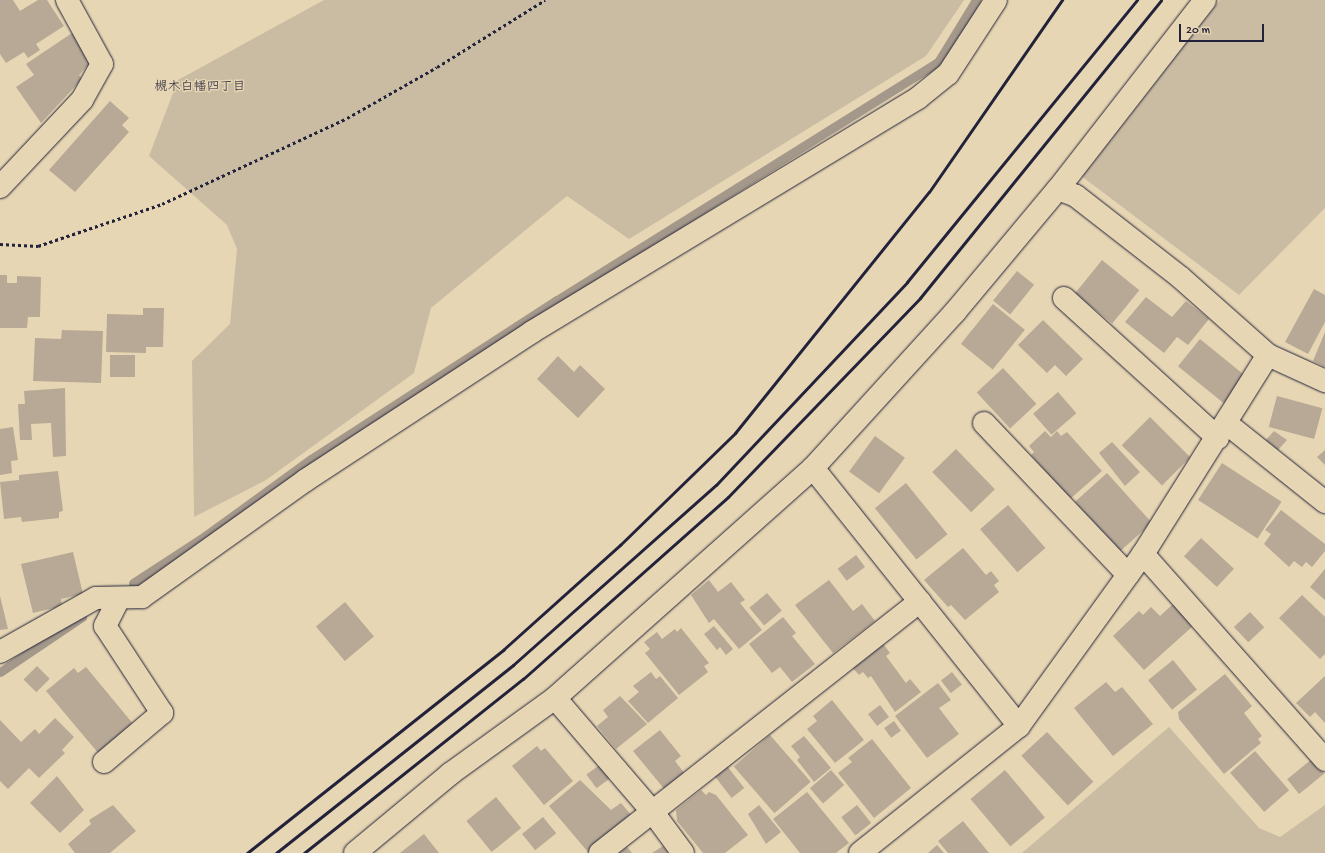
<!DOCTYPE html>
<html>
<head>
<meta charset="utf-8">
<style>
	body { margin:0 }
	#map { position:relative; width:1325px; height:853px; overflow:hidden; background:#e7d6b3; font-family:"Gochi Hand","Klee One",sans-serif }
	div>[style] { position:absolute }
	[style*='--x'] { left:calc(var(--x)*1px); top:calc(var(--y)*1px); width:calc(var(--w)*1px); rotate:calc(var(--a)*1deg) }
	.green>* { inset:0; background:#cabca2 }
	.stream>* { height:9px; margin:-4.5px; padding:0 4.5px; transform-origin:4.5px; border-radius:4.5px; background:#a4988a }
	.building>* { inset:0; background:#b7a995; transform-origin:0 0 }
	.path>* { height:2.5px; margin-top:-1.25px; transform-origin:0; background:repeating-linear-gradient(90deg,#22223b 0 3px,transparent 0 6px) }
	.roads { filter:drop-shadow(0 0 1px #22223b) drop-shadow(0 0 1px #22223b) }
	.minor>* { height:22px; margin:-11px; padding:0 11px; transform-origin:11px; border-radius:11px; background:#e7d6b3 }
	.rail>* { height:3px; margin:-1.5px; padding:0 1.5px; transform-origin:1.5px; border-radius:1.5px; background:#22223b }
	span { translate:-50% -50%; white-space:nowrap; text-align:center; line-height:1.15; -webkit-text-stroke:3px #e7d6b3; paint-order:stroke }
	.neighbourhood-label { font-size:13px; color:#22223b }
	.scale { position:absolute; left:1179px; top:24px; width:85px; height:18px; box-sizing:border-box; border:2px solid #22223b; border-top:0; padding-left:5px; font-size:12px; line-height:14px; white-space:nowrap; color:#22223b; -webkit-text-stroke:3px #e7d6b3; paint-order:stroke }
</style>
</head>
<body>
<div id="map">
	<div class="green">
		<i style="clip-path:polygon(324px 0,964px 0,926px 56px,629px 239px,567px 196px,431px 308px,414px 373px,266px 480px,194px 517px,192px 361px,230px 324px,237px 249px,227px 225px,149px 156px,178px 80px)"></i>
		<i style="clip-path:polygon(1220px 0,1325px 0,1325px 208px,1239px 295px,1080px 175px)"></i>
		<i style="clip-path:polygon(1169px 727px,1259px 828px,1280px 837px,1325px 805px,1325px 853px,1022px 853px)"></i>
	</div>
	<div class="stream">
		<i style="--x:133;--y:583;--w:86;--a:-33.1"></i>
		<i style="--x:205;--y:536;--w:131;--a:-36"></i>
		<i style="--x:311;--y:459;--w:293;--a:-32.9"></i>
		<i style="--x:557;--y:300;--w:449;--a:-32"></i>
		<i style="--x:938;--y:62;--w:73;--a:-58.5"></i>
		<i style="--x:0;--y:672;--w:99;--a:-33.9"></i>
	</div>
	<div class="building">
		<i style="clip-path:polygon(0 0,13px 0,20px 11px,38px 0,47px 0,64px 26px,36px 44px,40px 50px,28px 58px,24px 52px,6px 63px,0 54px)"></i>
		<i style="clip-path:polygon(72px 33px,92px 61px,79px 75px,82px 79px,41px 123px,16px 87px,34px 75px,26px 64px)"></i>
		<i style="clip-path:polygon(110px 101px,129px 118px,122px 125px,129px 132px,75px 192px,49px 170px)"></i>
		<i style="left:1102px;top:260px;width:48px;height:43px;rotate:39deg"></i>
		<i style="left:1017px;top:271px;width:22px;height:38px;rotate:39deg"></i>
		<i style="clip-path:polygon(0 275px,7px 275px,7px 283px,17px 283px,17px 276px,41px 277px,40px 317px,28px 317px,27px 328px,0 328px)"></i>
		<i style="clip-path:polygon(1314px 289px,1325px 295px,1325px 322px,1308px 354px,1285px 342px)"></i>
		<i style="clip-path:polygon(1146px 297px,1172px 317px,1186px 301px,1209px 319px,1188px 345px,1177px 337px,1164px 353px,1125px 322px)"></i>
		<i style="left:993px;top:304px;width:41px;height:51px;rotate:39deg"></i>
		<i style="clip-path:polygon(143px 308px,164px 308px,163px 347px,146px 347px,146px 353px,106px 352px,107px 314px,143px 315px)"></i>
		<i style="clip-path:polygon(1043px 320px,1083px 359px,1066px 376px,1055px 365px,1047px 373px,1018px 345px)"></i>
		<i style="clip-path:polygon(62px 330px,103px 331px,101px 383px,33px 381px,35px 338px,61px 339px)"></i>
		<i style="clip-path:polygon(1325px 332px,1325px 367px,1313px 361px)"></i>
		<i style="left:1200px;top:339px;width:59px;height:35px;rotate:39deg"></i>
		<i style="left:110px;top:355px;width:25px;height:22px"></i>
		<i style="clip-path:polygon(558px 356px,574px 372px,580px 365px,605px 389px,578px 418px,537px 379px)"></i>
		<i style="left:1003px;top:368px;width:49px;height:36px;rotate:47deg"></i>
		<i style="clip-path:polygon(65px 388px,66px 456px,53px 457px,51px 423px,31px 424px,32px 440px,20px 440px,18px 404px,25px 404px,24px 391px)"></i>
		<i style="left:1058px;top:392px;width:28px;height:33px;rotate:49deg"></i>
		<i style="left:1277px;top:396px;width:47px;height:32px;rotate:15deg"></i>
		<i style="left:1150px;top:417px;width:57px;height:40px;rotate:45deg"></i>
		<i style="clip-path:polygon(13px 427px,18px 460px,11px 461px,12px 473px,0 475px,0 429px)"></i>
		<i style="clip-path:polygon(1045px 431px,1051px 437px,1057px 431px,1061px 436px,1067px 432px,1102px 471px,1070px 499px,1031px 455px,1034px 452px,1029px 446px)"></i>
		<i style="clip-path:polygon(1274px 431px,1287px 440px,1278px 450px,1266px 440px)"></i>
		<i style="left:875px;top:436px;width:37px;height:44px;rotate:36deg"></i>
		<i style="clip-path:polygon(1112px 442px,1140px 472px,1125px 486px,1099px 453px)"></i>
		<i style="left:956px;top:449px;width:56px;height:33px;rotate:46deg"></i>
		<i style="clip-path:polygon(1325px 450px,1325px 465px,1317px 457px)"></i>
		<i style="left:1222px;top:463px;width:71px;height:44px;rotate:33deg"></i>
		<i style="clip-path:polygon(58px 471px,63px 511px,59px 512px,59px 518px,22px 522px,21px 517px,4px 519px,0 482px,19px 480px,19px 475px)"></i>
		<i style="left:1107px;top:473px;width:67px;height:43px;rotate:48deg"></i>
		<i style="left:906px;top:483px;width:66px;height:40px;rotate:51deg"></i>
		<i style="left:1008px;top:505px;width:57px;height:37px;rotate:49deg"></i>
		<i style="clip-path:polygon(1281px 510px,1325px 544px,1325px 551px,1312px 567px,1306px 562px,1302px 567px,1294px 561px,1289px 567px,1264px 544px,1271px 534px,1265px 530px)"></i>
		<i style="left:1201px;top:538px;width:45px;height:25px;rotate:43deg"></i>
		<i style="clip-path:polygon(963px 548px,986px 575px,991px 571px,999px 581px,994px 585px,999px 592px,965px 620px,951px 605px,948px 607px,924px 580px)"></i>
		<i style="clip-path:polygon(73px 552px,83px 594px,61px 599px,62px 606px,33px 613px,21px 564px)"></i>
		<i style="left:856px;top:555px;width:15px;height:23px;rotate:53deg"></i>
		<i style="clip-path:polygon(1325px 569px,1325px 600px,1310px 587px)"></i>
		<i style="clip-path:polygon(709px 580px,718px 592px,731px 582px,745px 600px,740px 603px,762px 630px,739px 649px,714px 619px,709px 623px,691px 595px)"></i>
		<i style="clip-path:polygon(829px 580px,853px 611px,862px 604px,875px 621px,833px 653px,795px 605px)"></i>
		<i style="left:767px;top:593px;width:23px;height:23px;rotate:50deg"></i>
		<i style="clip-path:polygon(1302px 595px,1325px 617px,1325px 654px,1320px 659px,1279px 618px)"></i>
		<i style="clip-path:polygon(0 596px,8px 629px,0 630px)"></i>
		<i style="left:345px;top:602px;width:45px;height:38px;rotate:50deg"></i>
		<i style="clip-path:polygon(1173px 604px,1193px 626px,1144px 670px,1113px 636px,1139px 611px,1143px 615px,1151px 607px,1160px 616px)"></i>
		<i style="left:1250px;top:612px;width:21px;height:22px;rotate:47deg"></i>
		<i style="clip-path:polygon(783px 617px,796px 633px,792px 636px,815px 664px,792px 682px,780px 667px,772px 673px,749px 644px)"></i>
		<i style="clip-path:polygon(714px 626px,733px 649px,726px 655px,720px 647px,717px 650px,704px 634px)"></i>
		<i style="clip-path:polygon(681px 628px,709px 663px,704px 666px,708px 672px,679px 695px,645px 653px,650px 649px,644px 642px,657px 632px,662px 639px,675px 629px,677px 632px)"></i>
		<i style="clip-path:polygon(881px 641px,890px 653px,886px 656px,906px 683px,910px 679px,921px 692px,895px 712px,871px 676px,868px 678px,863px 672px,859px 675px,850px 665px)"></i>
		<i style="left:1173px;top:660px;width:38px;height:32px;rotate:51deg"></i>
		<i style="left:37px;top:666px;width:18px;height:19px;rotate:45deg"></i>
		<i style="clip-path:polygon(86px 667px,134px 725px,99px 754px,46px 691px,74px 668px,78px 673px)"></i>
		<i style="clip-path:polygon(651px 672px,656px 679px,660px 676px,678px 698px,648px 723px,628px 701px,639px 692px,633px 686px)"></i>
		<i style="left:952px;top:672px;width:16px;height:14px;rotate:52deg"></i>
		<i style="clip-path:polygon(1225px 674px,1252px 706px,1244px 713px,1262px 736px,1258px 739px,1261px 743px,1224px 774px,1179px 719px,1178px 712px)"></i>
		<i style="clip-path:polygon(1325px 676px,1325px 723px,1315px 712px,1310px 717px,1296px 703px)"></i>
		<i style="clip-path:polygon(1106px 682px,1115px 692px,1122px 687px,1153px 724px,1113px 756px,1074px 708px)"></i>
		<i style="clip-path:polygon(938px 683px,951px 700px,939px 708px,959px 734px,927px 758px,895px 716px)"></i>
		<i style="clip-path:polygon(620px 696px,647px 724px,616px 749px,597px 726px,608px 717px,603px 710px)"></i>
		<i style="clip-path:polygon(832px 700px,864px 740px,835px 763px,807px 729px,817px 721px,813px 716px)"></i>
		<i style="left:880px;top:705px;width:15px;height:15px;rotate:53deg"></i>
		<i style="clip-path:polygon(55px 718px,74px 737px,62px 750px,65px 753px,39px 778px,29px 768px,8px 789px,0 781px,0 720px,21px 742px,35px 729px,39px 734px)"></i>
		<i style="left:894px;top:721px;width:12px;height:12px;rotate:55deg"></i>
		<i style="clip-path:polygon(660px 730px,681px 756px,675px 761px,685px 774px,665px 790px,633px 751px)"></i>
		<i style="left:1047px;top:732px;width:68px;height:35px;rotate:47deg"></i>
		<i style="left:770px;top:735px;width:62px;height:48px;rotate:49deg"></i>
		<i style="clip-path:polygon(804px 736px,831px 768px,814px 782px,797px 760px,800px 757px,791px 746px)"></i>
		<i style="clip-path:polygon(872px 739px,911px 788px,874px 818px,838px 773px,852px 762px,848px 758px)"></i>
		<i style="clip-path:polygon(537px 746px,541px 751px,545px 748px,573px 781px,544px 805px,512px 766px)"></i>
		<i style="left:1255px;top:751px;width:52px;height:33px;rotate:49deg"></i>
		<i style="left:1312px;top:759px;width:19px;height:32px;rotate:51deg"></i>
		<i style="left:601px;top:764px;width:17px;height:18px;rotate:54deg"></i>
		<i style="left:727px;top:766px;width:28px;height:16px;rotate:52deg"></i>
		<i style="left:831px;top:770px;width:20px;height:28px;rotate:49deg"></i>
		<i style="left:1005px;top:770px;width:62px;height:45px;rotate:50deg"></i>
		<i style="clip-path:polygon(57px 776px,84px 810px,60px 833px,30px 803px)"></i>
		<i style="clip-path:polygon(580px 780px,611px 810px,621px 803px,632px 816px,588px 852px,549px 806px)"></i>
		<i style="clip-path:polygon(701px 790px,706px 795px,709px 792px,716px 795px,748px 835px,725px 853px,703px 853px,677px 821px,676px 810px)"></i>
		<i style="clip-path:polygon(807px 792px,849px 843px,836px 853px,800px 853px,773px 819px)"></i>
		<i style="left:496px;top:797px;width:40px;height:38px;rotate:51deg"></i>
		<i style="clip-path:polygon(113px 805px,136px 831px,110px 853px,75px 853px,68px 844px,91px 824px,89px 820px)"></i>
		<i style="clip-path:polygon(759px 805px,781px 832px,766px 844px,748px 814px)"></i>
		<i style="left:857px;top:805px;width:23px;height:20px;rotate:52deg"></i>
		<i style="left:543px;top:817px;width:21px;height:27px;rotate:51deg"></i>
		<i style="clip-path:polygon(963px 821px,989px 853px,948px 853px,938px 841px)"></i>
		<i style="clip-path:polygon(424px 834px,439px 853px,400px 853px)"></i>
		<i style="clip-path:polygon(937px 845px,944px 853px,928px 853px)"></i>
		<i style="clip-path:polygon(663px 846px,668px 853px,652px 853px)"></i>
		<i style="clip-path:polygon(627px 847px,632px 853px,619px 853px)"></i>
	</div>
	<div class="path">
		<i style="--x:0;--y:244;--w:38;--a:3"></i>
		<i style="--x:38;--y:246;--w:131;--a:-18.7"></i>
		<i style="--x:162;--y:204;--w:204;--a:-24.9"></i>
		<i style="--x:347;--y:118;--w:103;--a:-29.5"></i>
		<i style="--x:437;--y:67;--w:127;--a:-31.8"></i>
	</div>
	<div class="roads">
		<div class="minor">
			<i style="--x:0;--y:187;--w:120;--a:-46.7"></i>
			<i style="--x:82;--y:100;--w:41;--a:-60.9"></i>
			<i style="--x:102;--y:64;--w:73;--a:-118.7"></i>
			<i style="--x:1058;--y:189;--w:19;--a:21"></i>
			<i style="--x:1076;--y:196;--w:132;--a:37.9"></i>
			<i style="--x:1180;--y:277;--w:118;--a:41.6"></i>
			<i style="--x:1268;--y:355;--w:63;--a:24.5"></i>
			<i style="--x:1064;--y:298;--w:208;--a:42.3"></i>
			<i style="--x:984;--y:423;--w:209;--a:46.5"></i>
			<i style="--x:1226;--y:423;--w:127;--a:38.6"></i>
			<i style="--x:813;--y:468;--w:330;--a:51.4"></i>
			<i style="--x:1143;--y:554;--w:275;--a:48.5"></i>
			<i style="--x:0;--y:652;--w:110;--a:-29.4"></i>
			<i style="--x:96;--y:598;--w:46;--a:-1.2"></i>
			<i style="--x:142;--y:597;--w:201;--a:-35.5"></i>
			<i style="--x:306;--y:480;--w:270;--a:-33.2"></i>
			<i style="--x:532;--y:332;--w:451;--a:-31.2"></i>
			<i style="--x:918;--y:98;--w:38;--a:-39"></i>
			<i style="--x:948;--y:74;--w:88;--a:-57"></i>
			<i style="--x:555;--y:698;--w:149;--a:49.4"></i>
			<i style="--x:652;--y:811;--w:52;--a:53.6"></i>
			<i style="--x:104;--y:762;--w:76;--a:-40.2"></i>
			<i style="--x:162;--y:713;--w:104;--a:-123.2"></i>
			<i style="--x:105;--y:626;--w:31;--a:-63"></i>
			<i style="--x:355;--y:853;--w:124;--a:-39.7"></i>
			<i style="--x:450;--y:774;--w:130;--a:-35.9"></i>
			<i style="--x:555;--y:698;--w:346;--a:-41.7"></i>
			<i style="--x:813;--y:468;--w:211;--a:-47.7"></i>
			<i style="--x:955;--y:312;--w:160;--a:-50.1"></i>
			<i style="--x:1058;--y:189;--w:239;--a:-52.1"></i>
			<i style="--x:600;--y:853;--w:407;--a:-38.2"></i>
			<i style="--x:860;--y:853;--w:203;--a:-38.6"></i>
			<i style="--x:1019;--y:726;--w:212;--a:-54.2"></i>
			<i style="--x:1143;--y:554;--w:235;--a:-57.9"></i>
		</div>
	</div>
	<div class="rail">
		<i style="--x:247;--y:853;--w:328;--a:-38.4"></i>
		<i style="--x:504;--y:649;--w:156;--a:-41.9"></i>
		<i style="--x:620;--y:545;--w:161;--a:-44.2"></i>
		<i style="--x:735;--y:433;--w:309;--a:-51.2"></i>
		<i style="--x:929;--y:192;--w:234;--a:-55.3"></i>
		<i style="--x:276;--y:853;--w:303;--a:-38.4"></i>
		<i style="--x:513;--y:665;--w:271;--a:-41.6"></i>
		<i style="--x:716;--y:485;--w:279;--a:-46.7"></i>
		<i style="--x:907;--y:282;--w:364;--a:-50.8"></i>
		<i style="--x:304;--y:853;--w:280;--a:-38.5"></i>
		<i style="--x:523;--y:679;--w:274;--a:-41.6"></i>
		<i style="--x:728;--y:497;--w:277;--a:-46"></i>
		<i style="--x:920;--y:298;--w:383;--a:-51"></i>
	</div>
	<div class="neighbourhood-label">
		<span style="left:200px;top:88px">槻木白幡四丁目</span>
	</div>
	<div class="scale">20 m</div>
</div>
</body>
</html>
